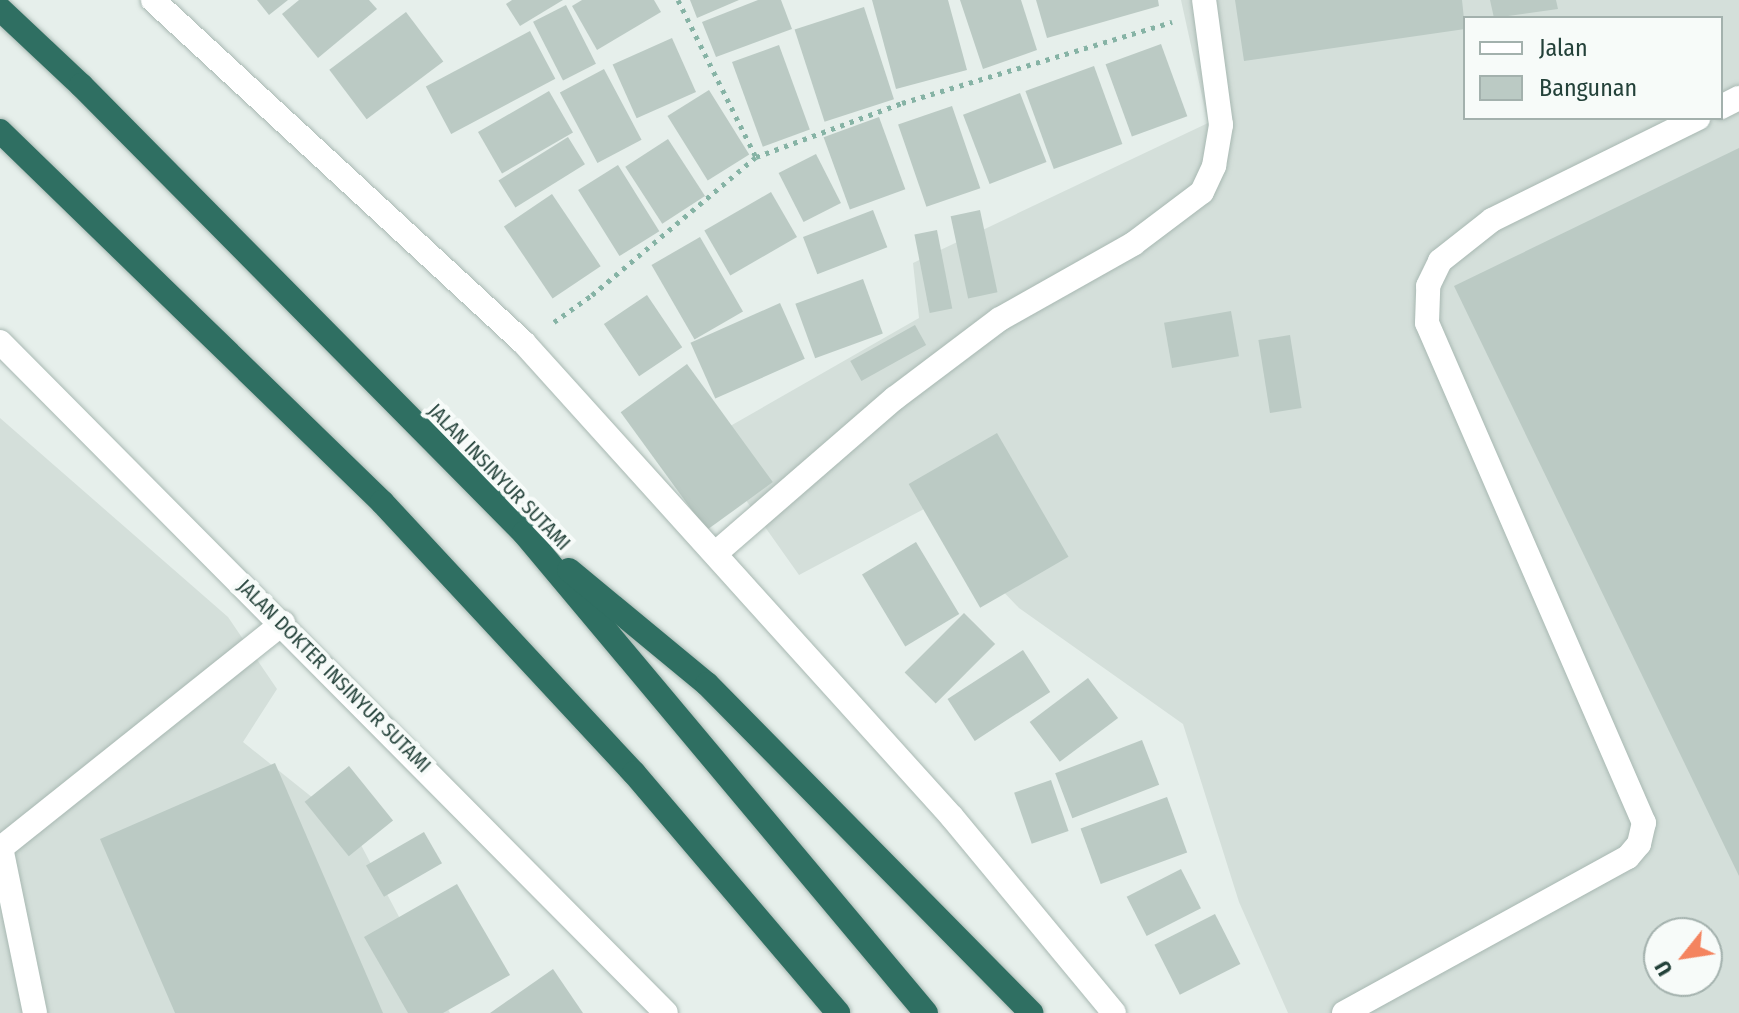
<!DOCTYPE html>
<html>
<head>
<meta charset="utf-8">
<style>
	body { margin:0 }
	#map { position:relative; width:1739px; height:1013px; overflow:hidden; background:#e6efeb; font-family:"Fira Sans Condensed",sans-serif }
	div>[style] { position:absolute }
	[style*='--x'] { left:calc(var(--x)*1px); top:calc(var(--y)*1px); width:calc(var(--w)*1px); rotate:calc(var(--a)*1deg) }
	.built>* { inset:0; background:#d4dfda }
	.building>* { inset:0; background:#bbcac4; transform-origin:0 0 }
	.path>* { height:5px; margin-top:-2.5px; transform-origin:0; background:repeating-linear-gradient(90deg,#86b3a5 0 4px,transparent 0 10px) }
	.roads { filter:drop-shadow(0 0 2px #a8b8b2) drop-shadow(0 0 2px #a8b8b2) }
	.service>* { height:24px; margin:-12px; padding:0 12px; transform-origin:12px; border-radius:12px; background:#fff }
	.minor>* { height:24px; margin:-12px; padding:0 12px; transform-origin:12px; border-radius:12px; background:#fff }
	.tertiary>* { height:24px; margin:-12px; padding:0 12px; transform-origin:12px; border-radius:12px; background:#fff }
	.motorway>* { height:24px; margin:-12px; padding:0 12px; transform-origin:12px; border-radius:12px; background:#2f6f62 }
	span { translate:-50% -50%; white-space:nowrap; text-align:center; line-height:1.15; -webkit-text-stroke:8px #f7fbf9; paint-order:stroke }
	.street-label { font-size:20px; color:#24423a }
	.legend { position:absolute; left:1463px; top:16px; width:260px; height:104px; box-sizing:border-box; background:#f7fbf9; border:2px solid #a3b1ad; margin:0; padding:10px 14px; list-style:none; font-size:24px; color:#24423a }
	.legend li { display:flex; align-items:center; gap:16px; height:40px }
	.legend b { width:40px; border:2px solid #a3b1ad }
	.north { position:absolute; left:1643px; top:917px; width:80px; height:80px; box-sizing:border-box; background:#f7fbf9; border:2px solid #a3b1ad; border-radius:50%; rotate:240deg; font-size:22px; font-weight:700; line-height:32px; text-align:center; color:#24423a }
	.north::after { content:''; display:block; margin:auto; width:28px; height:36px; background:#f4845f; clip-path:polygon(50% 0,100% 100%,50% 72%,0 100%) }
</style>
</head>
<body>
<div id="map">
	<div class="built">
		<i style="clip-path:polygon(evenodd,1181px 0,1739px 0,1739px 1013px,1288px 1013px,1239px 902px,1183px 724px,1019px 608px,924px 509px,799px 575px,704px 441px,919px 318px,913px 263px,1208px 123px,1181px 0,1465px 18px,1721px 18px,1721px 118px,1465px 118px,1465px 18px,1181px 0,1659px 933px,1707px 933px,1707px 981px,1659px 981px,1659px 933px)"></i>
		<i style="clip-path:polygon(0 418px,228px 617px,277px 689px,243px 742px,353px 830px,450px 1013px,0 1013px)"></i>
	</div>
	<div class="building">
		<i style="clip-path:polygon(257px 0,288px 0,269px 15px)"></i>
		<i style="clip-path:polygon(299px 0,369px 0,377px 9px,318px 58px,282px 14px)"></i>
		<i style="clip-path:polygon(512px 0,563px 0,520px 26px,506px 4px)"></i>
		<i style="clip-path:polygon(582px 0,654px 0,661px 12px,597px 50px,572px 6px)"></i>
		<i style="clip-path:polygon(690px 0,739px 0,697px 18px)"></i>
		<i style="clip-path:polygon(758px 0,781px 0,792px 29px,716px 57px,702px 22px)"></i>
		<i style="clip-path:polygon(872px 0,948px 0,967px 70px,896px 89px)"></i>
		<i style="clip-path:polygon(960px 0,1021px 0,1037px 50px,983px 69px)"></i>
		<i style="clip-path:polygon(1036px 0,1158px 0,1159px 6px,1047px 38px)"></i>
		<i style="clip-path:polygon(1235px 0,1462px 0,1465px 29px,1244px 61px)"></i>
		<i style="clip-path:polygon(1490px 0,1556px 0,1558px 9px,1494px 18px)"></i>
		<i style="left:566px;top:5px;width:66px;height:37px;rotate:63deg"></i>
		<i style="left:864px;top:7px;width:97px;height:73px;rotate:72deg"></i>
		<i style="left:406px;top:12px;width:62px;height:96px;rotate:53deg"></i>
		<i style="left:530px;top:31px;width:54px;height:118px;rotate:62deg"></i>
		<i style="left:672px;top:38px;width:59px;height:65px;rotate:66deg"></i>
		<i style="left:1161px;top:44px;width:77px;height:59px;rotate:70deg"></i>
		<i style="left:779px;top:45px;width:90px;height:50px;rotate:70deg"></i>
		<i style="left:1094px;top:66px;width:83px;height:73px;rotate:70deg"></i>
		<i style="left:604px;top:69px;width:80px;height:50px;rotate:62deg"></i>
		<i style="left:709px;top:90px;width:76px;height:49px;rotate:58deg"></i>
		<i style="left:549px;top:91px;width:48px;height:82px;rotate:60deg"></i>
		<i style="left:1020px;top:93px;width:74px;height:61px;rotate:69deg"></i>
		<i style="left:952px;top:106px;width:87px;height:57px;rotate:71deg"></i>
		<i style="left:879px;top:117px;width:77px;height:59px;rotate:70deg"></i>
		<i style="left:568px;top:137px;width:32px;height:82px;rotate:58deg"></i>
		<i style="left:668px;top:139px;width:68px;height:51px;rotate:57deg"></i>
		<i style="clip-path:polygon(1739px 148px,1739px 876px,1454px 286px)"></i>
		<i style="left:816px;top:154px;width:55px;height:42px;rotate:63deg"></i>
		<i style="left:618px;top:165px;width:78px;height:47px;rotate:58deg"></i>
		<i style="left:771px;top:192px;width:52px;height:77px;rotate:60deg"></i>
		<i style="left:552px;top:194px;width:87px;height:58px;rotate:56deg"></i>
		<i style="left:873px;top:210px;width:40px;height:75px;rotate:69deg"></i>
		<i style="left:980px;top:210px;width:84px;height:30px;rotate:78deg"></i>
		<i style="left:937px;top:230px;width:80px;height:23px;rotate:79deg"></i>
		<i style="left:700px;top:237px;width:86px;height:56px;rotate:60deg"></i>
		<i style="left:863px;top:279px;width:58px;height:72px;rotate:70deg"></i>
		<i style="left:647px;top:295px;width:63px;height:52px;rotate:56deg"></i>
		<i style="left:780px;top:303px;width:61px;height:98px;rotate:66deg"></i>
		<i style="left:1231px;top:311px;width:46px;height:68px;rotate:80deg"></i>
		<i style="left:915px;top:325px;width:23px;height:74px;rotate:61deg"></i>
		<i style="left:1290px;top:335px;width:74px;height:32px;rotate:81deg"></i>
		<i style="left:687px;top:364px;width:146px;height:82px;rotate:54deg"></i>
		<i style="left:997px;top:433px;width:143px;height:102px;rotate:60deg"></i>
		<i style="left:916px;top:542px;width:84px;height:63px;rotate:59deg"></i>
		<i style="left:964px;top:613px;width:44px;height:84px;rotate:45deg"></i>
		<i style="left:1023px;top:650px;width:50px;height:90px;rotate:57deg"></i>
		<i style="left:1088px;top:678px;width:50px;height:73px;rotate:53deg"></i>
		<i style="left:1142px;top:740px;width:48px;height:93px;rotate:69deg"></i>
		<i style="clip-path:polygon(275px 763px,383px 1013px,175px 1013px,100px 839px)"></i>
		<i style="left:349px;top:766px;width:70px;height:57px;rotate:51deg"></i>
		<i style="left:1051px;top:780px;width:54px;height:39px;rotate:71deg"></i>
		<i style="left:1167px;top:797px;width:59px;height:92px;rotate:70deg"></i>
		<i style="left:424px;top:832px;width:36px;height:67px;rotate:60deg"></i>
		<i style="left:1181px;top:869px;width:44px;height:61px;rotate:63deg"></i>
		<i style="clip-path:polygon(457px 884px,510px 975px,443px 1013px,408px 1013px,364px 937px)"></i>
		<i style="left:1215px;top:914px;width:56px;height:68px;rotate:63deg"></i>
		<i style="clip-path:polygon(553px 969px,583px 1013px,490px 1013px)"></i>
	</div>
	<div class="path">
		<i style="--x:678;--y:0;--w:175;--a:63.6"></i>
		<i style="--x:554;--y:322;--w:47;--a:-35.4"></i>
		<i style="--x:592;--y:295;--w:214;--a:-40.1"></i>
		<i style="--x:756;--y:157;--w:156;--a:-20.3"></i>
		<i style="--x:902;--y:103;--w:282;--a:-16.7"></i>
	</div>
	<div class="roads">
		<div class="service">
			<i style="--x:1721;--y:107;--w:20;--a:-27"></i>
			<i style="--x:35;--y:1013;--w:168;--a:-101.6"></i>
			<i style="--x:1;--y:848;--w:361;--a:-38.6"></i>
			<i style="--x:1344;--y:1013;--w:324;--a:-28.8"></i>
			<i style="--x:1628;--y:857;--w:17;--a:-50"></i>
			<i style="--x:1639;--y:844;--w:22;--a:-77"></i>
			<i style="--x:1644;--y:823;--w:545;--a:-113.46"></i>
			<i style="--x:1427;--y:323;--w:37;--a:-88"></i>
			<i style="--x:1428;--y:286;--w:28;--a:-64"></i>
			<i style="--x:1440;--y:261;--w:66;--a:-38.3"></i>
			<i style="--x:1492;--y:220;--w:230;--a:-26.3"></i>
		</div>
		<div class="minor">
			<i style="--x:717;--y:552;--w:235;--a:-40.9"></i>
			<i style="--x:895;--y:398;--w:131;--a:-37"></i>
			<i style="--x:1000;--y:319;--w:153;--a:-29.4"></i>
			<i style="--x:1133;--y:244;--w:86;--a:-37"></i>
			<i style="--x:1202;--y:192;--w:29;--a:-65"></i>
			<i style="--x:1214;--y:166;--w:42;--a:-80.3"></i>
			<i style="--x:1221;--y:125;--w:126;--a:-97.7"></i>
		</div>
		<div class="tertiary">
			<i style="--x:153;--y:0;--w:505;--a:42.75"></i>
			<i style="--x:524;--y:343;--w:639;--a:47.92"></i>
			<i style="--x:952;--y:817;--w:254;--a:50.4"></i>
			<i style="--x:0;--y:342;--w:945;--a:45.21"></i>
		</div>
		<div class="motorway">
			<i style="--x:0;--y:9;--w:111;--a:43.2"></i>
			<i style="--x:81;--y:85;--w:630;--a:45.32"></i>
			<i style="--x:524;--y:533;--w:626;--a:50.05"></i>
			<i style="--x:0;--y:131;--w:533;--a:44.16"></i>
			<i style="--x:382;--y:502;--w:370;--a:47.1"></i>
			<i style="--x:634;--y:773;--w:315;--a:49.6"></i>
			<i style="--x:569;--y:570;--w:179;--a:39.6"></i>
			<i style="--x:707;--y:684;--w:462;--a:45.4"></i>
		</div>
	</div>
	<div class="street-label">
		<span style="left:499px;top:477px;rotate:46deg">JALAN INSINYUR SUTAMI</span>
		<span style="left:334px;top:676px;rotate:45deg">JALAN DOKTER INSINYUR SUTAMI</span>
	</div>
	<ul class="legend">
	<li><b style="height:10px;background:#fff"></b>Jalan</li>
	<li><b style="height:22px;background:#bbcac4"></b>Bangunan</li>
	</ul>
	<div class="north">U</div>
</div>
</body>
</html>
